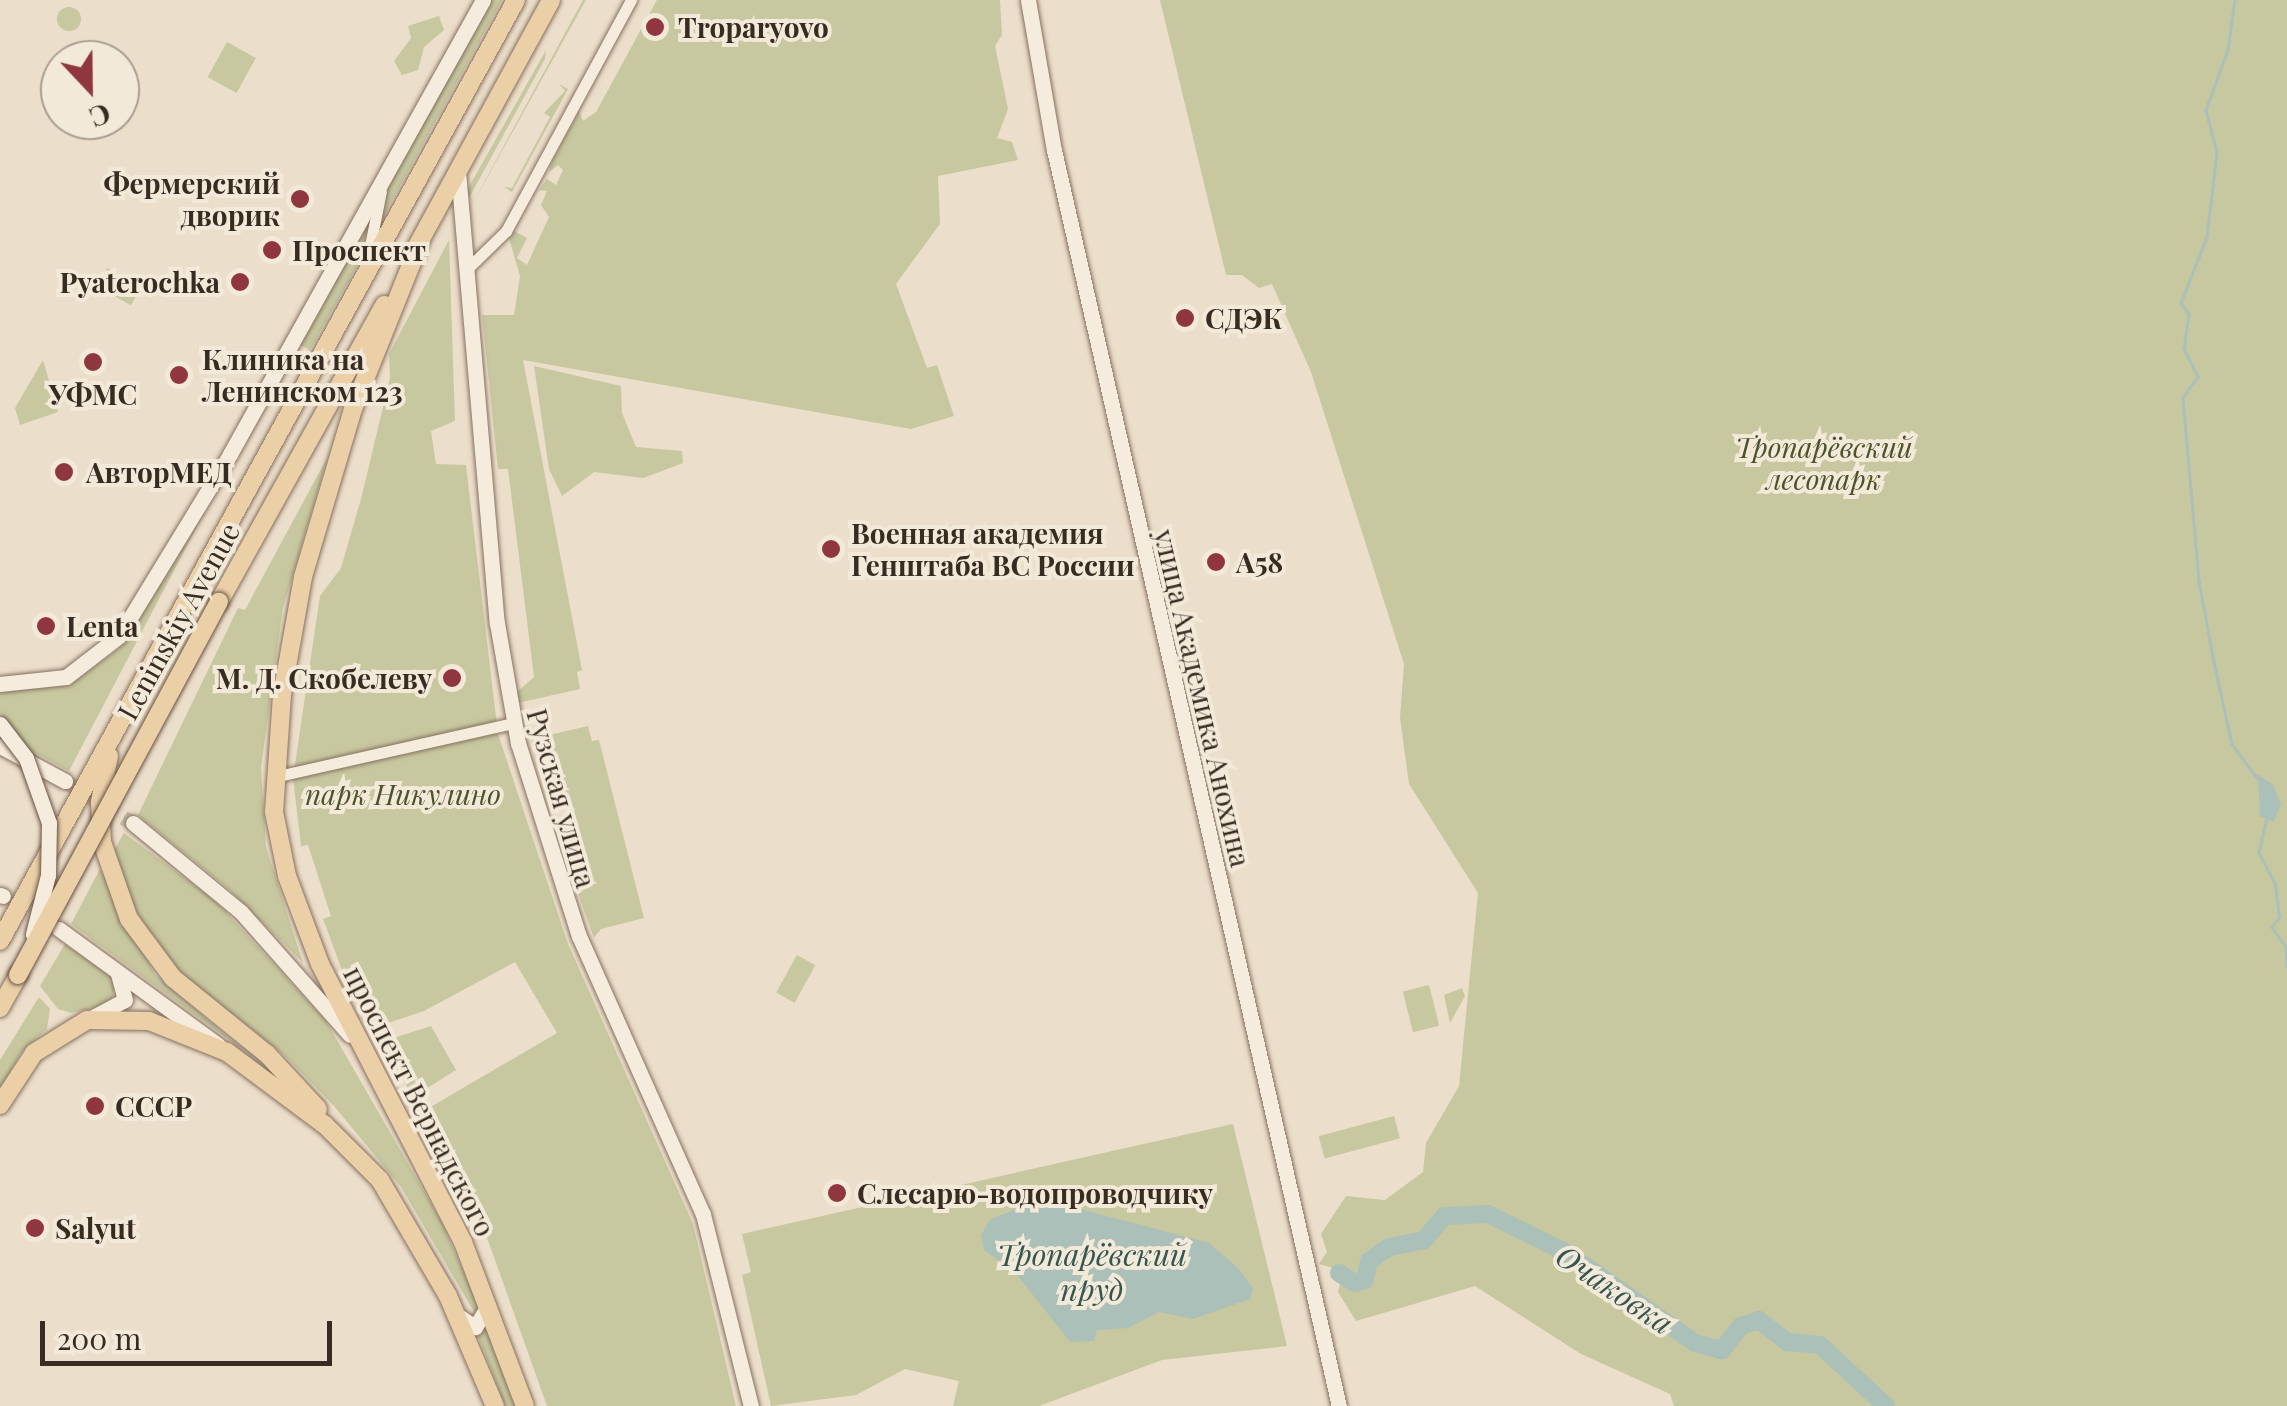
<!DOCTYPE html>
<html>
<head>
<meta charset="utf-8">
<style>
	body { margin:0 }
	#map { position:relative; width:2287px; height:1406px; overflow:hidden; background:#ebdeca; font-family:"Playfair Display",serif }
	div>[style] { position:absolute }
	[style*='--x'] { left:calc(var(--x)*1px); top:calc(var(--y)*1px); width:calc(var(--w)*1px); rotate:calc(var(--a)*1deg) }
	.green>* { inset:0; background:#c7c89f; transform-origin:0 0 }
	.round { border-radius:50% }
	.water>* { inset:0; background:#aac0b8 }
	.stream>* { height:2.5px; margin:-1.25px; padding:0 1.25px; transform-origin:1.25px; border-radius:1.25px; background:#aac0b8 }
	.river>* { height:18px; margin:-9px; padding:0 9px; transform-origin:9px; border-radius:9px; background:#aac0b8 }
	.secondary-tunnel>* { height:15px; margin-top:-7.5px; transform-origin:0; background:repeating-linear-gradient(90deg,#c7baa8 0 15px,transparent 0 23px) }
	.roads { filter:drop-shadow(0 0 2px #867160) drop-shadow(0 0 2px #867160) }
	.street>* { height:11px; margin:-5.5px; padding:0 5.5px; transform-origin:5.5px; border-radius:5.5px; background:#f6ecdd }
	.secondary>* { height:15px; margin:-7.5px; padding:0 7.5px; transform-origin:7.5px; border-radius:7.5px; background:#f6ecdd }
	.primary>* { height:18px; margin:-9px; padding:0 9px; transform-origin:9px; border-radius:9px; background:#eacfa7 }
	.bridges { filter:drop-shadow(0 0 2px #685243) drop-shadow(0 0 2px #685243) }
	.secondary-bridge>* { height:15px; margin:-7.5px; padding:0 7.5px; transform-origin:7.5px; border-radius:7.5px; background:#f6ecdd }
	.primary-bridge>* { height:18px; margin:-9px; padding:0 9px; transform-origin:9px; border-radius:9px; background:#eacfa7 }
	.dots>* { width:28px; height:28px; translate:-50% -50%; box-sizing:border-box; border:5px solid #f3e9d9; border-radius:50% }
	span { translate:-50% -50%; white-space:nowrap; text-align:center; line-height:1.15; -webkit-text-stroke:8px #f3e9d9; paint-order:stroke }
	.poi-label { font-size:28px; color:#382b22; font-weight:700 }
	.left { translate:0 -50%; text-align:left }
	.right { translate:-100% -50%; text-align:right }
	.park-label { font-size:28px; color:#4c532b; font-style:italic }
	.street-label { font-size:28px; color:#382b22 }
	.water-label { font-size:30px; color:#335651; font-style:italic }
	.north { position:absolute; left:40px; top:40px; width:100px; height:100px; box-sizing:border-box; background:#f3e9d9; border:2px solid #a89d90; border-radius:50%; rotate:158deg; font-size:28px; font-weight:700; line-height:40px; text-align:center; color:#382b22 }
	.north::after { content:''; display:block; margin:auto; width:35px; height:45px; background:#90363f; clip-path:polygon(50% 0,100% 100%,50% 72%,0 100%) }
	.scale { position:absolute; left:40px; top:1321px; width:292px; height:45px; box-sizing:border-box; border:5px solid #382b22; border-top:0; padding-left:12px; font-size:30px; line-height:35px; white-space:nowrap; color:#382b22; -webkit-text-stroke:8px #f3e9d9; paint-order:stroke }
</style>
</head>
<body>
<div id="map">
	<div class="green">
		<i style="clip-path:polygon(487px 0,502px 0,378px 226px,389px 184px)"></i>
		<i style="clip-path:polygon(583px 0,586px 0,468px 212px)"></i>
		<i style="clip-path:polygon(657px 0,1000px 0,1002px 35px,995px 46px,1008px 109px,997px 138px,1012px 142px,1018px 160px,938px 176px,940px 224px,896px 284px,927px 368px,937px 365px,954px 416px,911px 429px,523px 360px,582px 670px,577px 672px,580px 689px,518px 703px,516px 693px,534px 677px,508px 469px,498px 469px,482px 315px,514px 315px,520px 276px,509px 238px,514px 231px,527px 238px,517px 258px,527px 265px,549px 217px,541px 205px,547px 191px,539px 190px,547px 179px,556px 185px,563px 170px,558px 165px,549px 172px,551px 164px,579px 111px,583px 121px,596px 112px)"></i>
		<i style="clip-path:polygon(1160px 0,2287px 0,2287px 1406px,1674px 1406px,1670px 1394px,1581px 1354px,1475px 1286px,1356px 1321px,1338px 1292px,1341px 1280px,1334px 1268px,1319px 1264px,1327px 1252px,1321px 1234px,1346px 1196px,1385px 1200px,1423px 1172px,1426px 1143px,1459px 1086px,1478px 893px,1409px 784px,1400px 718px,1404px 664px,1311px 372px,1272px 284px,1259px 288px,1242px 275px,1226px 275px)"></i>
		<i class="round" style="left:57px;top:7px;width:24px;height:24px"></i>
		<i style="clip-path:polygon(439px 16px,444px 30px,424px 47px,418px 70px,402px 75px,394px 61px,411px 38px,408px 26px)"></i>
		<i style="left:227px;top:42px;width:33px;height:40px;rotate:29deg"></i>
		<i style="clip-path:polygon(546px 50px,545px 59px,464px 207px,466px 192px)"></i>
		<i style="clip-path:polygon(559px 84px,568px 89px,512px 192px,504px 187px,512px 188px,550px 117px,544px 113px,565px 91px)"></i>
		<i style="clip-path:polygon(375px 201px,359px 262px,310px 350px,296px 343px)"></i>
		<i style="clip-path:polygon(449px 240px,455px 421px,431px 431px,436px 464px,466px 465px,498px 734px,568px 944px,693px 1224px,736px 1406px,547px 1406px,479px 1215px,422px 1112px,557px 1033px,515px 962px,424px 1011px,373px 1028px,343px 973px,323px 919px,331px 916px,308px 845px,301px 846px,293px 778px,320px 596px,341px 568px,361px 499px,390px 378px,389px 354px)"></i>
		<i style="left:107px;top:268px;width:39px;height:21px;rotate:29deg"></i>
		<i style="clip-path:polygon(43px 360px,58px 412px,20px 425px,15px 408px)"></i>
		<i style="clip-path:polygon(534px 366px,621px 386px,622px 413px,636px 447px,682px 451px,683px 463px,643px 478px,594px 472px,562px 496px,549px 469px)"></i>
		<i style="clip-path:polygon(236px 452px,69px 771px,28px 749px,0 713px,0 691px,70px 685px,120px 648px)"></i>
		<i style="clip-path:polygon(328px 456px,283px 608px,261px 768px,266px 847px,303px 963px,230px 890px,138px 815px,238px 608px,245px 610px)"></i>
		<i style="clip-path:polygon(588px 726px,592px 741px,599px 740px,644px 918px,601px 929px,594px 938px,573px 879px,582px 863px,551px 755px,534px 752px,532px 739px)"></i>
		<i style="clip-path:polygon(124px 833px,216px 901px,326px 1021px,441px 1221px,481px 1312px,477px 1317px,401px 1187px,334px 1106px,284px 1055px,181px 973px,157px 944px,133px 906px,113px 852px)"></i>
		<i style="clip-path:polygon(100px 869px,155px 975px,247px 1053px,71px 924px)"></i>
		<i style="clip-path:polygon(65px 944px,117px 981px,110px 1004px,72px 1013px,58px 1009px,40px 986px)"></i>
		<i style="left:797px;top:955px;width:21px;height:43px;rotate:29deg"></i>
		<i style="left:1429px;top:985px;width:42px;height:27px;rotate:76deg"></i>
		<i style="clip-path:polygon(1462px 988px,1465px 996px,1450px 1023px,1444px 995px)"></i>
		<i style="clip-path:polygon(39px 997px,50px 1009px,47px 1029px,22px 1051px,0 1089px,0 1060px)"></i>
		<i style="clip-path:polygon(431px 1026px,456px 1070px,413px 1097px,381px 1042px)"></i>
		<i style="left:1394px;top:1116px;width:23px;height:78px;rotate:75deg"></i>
		<i style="clip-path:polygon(1233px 1124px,1287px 1346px,1162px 1360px,1039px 1406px,953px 1406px,959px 1381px,905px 1369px,856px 1395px,771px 1406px,742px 1275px,751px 1272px,742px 1234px)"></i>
		<i style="clip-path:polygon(489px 1329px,515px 1406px,505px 1406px,477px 1333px)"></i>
	</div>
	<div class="water">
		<i style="clip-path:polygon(2258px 774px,2273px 785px,2281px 804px,2274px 822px,2260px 816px)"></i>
		<i style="clip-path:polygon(1043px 1199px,1209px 1243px,1239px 1269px,1253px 1288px,1250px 1299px,1193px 1319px,1159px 1312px,1128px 1328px,1097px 1330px,1094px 1341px,1070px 1342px,1014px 1271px,984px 1250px,981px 1235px,991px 1219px)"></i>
	</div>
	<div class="stream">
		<i style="--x:2235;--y:0;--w:50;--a:98"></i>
		<i style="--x:2228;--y:50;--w:64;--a:110.1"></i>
		<i style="--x:2206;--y:110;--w:43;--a:75.3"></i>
		<i style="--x:2217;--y:152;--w:86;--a:96.7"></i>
		<i style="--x:2207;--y:237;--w:71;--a:111.5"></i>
		<i style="--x:2181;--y:303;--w:14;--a:54"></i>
		<i style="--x:2189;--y:314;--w:34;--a:98"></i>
		<i style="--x:2184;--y:348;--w:32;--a:64"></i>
		<i style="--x:2198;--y:377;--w:26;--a:126"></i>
		<i style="--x:2183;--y:398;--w:184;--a:85"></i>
		<i style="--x:2199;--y:581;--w:82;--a:79.5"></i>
		<i style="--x:2214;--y:662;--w:84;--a:77.6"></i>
		<i style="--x:2232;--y:744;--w:42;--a:53.7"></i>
		<i style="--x:2267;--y:818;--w:36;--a:103"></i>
		<i style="--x:2259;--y:853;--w:34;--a:62"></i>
		<i style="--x:2275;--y:883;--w:34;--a:82"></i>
		<i style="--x:2280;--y:917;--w:13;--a:129"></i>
		<i style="--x:2272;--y:927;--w:24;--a:55"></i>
		<i style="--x:2286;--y:947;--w:19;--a:87"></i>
	</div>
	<div class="river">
		<i style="--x:1339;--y:1273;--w:19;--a:32"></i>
		<i style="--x:1355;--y:1283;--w:10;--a:-17"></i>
		<i style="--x:1365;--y:1280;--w:19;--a:-78"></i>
		<i style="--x:1369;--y:1261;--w:24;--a:-35"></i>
		<i style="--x:1389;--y:1247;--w:36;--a:-11"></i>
		<i style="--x:1424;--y:1240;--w:31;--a:-50"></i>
		<i style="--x:1444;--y:1216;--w:44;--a:-2.6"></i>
		<i style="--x:1488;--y:1214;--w:88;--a:26.3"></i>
		<i style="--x:1567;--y:1253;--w:156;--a:35.1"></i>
		<i style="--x:1695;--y:1343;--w:28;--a:15"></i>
		<i style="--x:1722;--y:1350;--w:31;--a:-52"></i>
		<i style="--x:1741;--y:1326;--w:19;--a:-18"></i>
		<i style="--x:1759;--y:1320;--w:36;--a:38"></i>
		<i style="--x:1787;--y:1342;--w:33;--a:5"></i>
		<i style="--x:1820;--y:1345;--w:90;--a:42.7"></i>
	</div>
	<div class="secondary-tunnel">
		<i style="--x:65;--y:781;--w:80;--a:31.7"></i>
	</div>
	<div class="roads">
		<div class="street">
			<i style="--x:367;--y:261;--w:71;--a:-78.7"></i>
			<i style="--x:466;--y:270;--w:56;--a:-44.3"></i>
			<i style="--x:506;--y:231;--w:263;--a:-61.6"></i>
			<i style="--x:274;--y:777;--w:246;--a:-12.7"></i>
		</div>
		<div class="secondary">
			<i style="--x:1028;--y:0;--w:152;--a:80.2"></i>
			<i style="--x:1054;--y:150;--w:1288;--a:77.22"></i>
			<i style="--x:458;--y:171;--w:454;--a:85.1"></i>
			<i style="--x:497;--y:623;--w:122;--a:80.1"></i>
			<i style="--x:518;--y:743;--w:202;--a:72.5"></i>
			<i style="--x:579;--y:936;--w:304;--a:66"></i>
			<i style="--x:703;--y:1214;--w:198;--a:76"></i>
			<i style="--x:0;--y:684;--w:66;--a:-6.1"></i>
			<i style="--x:66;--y:677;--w:67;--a:-37.7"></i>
			<i style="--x:119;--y:636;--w:213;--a:-58.6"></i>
			<i style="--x:230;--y:454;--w:520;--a:-60.87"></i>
			<i style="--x:0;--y:746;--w:74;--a:28.3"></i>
			<i style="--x:133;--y:823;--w:140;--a:39.5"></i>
			<i style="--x:241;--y:912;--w:164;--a:48.5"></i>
			<i style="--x:0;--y:895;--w:3;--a:18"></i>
			<i style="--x:59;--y:929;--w:197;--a:36.1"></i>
			<i style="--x:91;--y:1018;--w:38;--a:-28"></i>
			<i style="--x:125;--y:1000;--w:27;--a:-105"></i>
			<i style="--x:457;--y:1315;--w:22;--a:34"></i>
			<i style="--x:475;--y:1327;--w:25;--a:-58"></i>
		</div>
		<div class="primary">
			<i style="--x:421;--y:240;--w:182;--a:111.9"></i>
			<i style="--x:353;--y:409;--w:175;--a:106.6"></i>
			<i style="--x:303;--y:577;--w:120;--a:100.1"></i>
			<i style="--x:282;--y:695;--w:117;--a:93.9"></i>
			<i style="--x:274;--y:812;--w:65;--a:78.5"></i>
			<i style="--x:287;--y:876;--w:94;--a:69.4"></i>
			<i style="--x:320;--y:964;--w:313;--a:62.8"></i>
			<i style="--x:463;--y:1242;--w:175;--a:69.3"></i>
			<i style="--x:416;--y:248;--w:282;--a:-61.4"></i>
			<i style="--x:219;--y:602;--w:340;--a:-60.9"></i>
			<i style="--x:109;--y:756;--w:47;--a:101.1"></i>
			<i style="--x:100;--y:802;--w:40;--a:87.1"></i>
			<i style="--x:102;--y:842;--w:82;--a:70.7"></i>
			<i style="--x:129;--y:919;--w:74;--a:53.3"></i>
			<i style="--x:173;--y:978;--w:121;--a:39"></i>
			<i style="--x:267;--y:1054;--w:75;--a:47.2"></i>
			<i style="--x:0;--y:941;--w:1073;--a:-61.26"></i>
			<i style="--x:0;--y:1008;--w:38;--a:-61"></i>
			<i style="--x:0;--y:1105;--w:62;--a:-56.8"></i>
			<i style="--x:34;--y:1053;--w:62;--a:-31.9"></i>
			<i style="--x:87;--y:1020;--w:62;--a:0.9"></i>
			<i style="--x:149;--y:1021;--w:84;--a:21.7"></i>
			<i style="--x:227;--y:1052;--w:122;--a:36.7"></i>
			<i style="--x:325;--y:1125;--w:78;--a:45"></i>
			<i style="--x:380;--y:1180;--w:134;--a:59.6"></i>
			<i style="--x:448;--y:1296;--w:120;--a:66.9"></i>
		</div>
	</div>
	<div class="bridges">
		<div class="secondary-bridge">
			<i style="--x:0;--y:724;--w:43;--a:52.6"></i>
			<i style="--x:26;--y:758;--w:69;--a:70.5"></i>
			<i style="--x:49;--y:823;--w:52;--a:91.1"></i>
			<i style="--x:48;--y:875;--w:61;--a:104.3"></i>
		</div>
		<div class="primary-bridge">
			<i style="--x:18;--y:975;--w:424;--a:-61.7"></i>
		</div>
	</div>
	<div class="dots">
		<i style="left:655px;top:27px;background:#90363f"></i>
		<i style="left:300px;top:199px;background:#90363f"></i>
		<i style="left:272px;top:250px;background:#90363f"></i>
		<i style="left:240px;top:282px;background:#90363f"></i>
		<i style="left:1185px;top:318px;background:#90363f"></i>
		<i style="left:93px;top:362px;background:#90363f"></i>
		<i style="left:179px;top:375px;background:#90363f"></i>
		<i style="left:64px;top:472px;background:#90363f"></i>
		<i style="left:831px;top:549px;background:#90363f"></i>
		<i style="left:1216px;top:562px;background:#90363f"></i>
		<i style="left:46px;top:626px;background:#90363f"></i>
		<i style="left:452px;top:678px;background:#90363f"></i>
		<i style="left:95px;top:1106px;background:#90363f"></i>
		<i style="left:837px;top:1193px;background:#90363f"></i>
		<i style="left:35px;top:1228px;background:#90363f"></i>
	</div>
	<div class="poi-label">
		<span class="left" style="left:678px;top:27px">Troparyovo</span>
		<span class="right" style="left:280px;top:199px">Фермерский<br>дворик</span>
		<span class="left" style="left:292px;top:250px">Проспект</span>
		<span class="right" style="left:220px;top:282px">Pyaterochka</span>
		<span class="left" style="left:1205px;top:318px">СДЭК</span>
		<span class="left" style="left:202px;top:375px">Клиника на<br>Ленинском 123</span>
		<span style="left:93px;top:394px">УФМС</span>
		<span class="left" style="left:86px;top:472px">АвторМЕД</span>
		<span class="left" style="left:851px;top:549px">Военная академия<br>Генштаба ВС России</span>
		<span class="left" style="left:1236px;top:562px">А58</span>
		<span class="left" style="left:66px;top:626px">Lenta</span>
		<span class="right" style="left:432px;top:678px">М. Д. Скобелеву</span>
		<span class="left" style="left:115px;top:1106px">СССР</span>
		<span class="left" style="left:857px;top:1193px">Слесарю-водопроводчику</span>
		<span class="left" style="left:55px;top:1228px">Salyut</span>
	</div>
	<div class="park-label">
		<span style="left:1824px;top:463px">Тропарёвский<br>лесопарк</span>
		<span style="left:403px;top:794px">парк Никулино</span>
	</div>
	<div class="street-label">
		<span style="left:178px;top:621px;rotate:-61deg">Leninskiy Avenue</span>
		<span style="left:1203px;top:698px;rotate:77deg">улица Академика Анохина</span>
		<span style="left:562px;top:798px;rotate:74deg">Рузская улица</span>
		<span style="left:420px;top:1101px;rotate:63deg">проспект Вернадского</span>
	</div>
	<div class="water-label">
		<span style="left:1092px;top:1271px">Тропарёвский<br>пруд</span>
		<span style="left:1615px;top:1289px;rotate:34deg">Очаковка</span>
	</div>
	<div class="north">С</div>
	<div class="scale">200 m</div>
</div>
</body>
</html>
